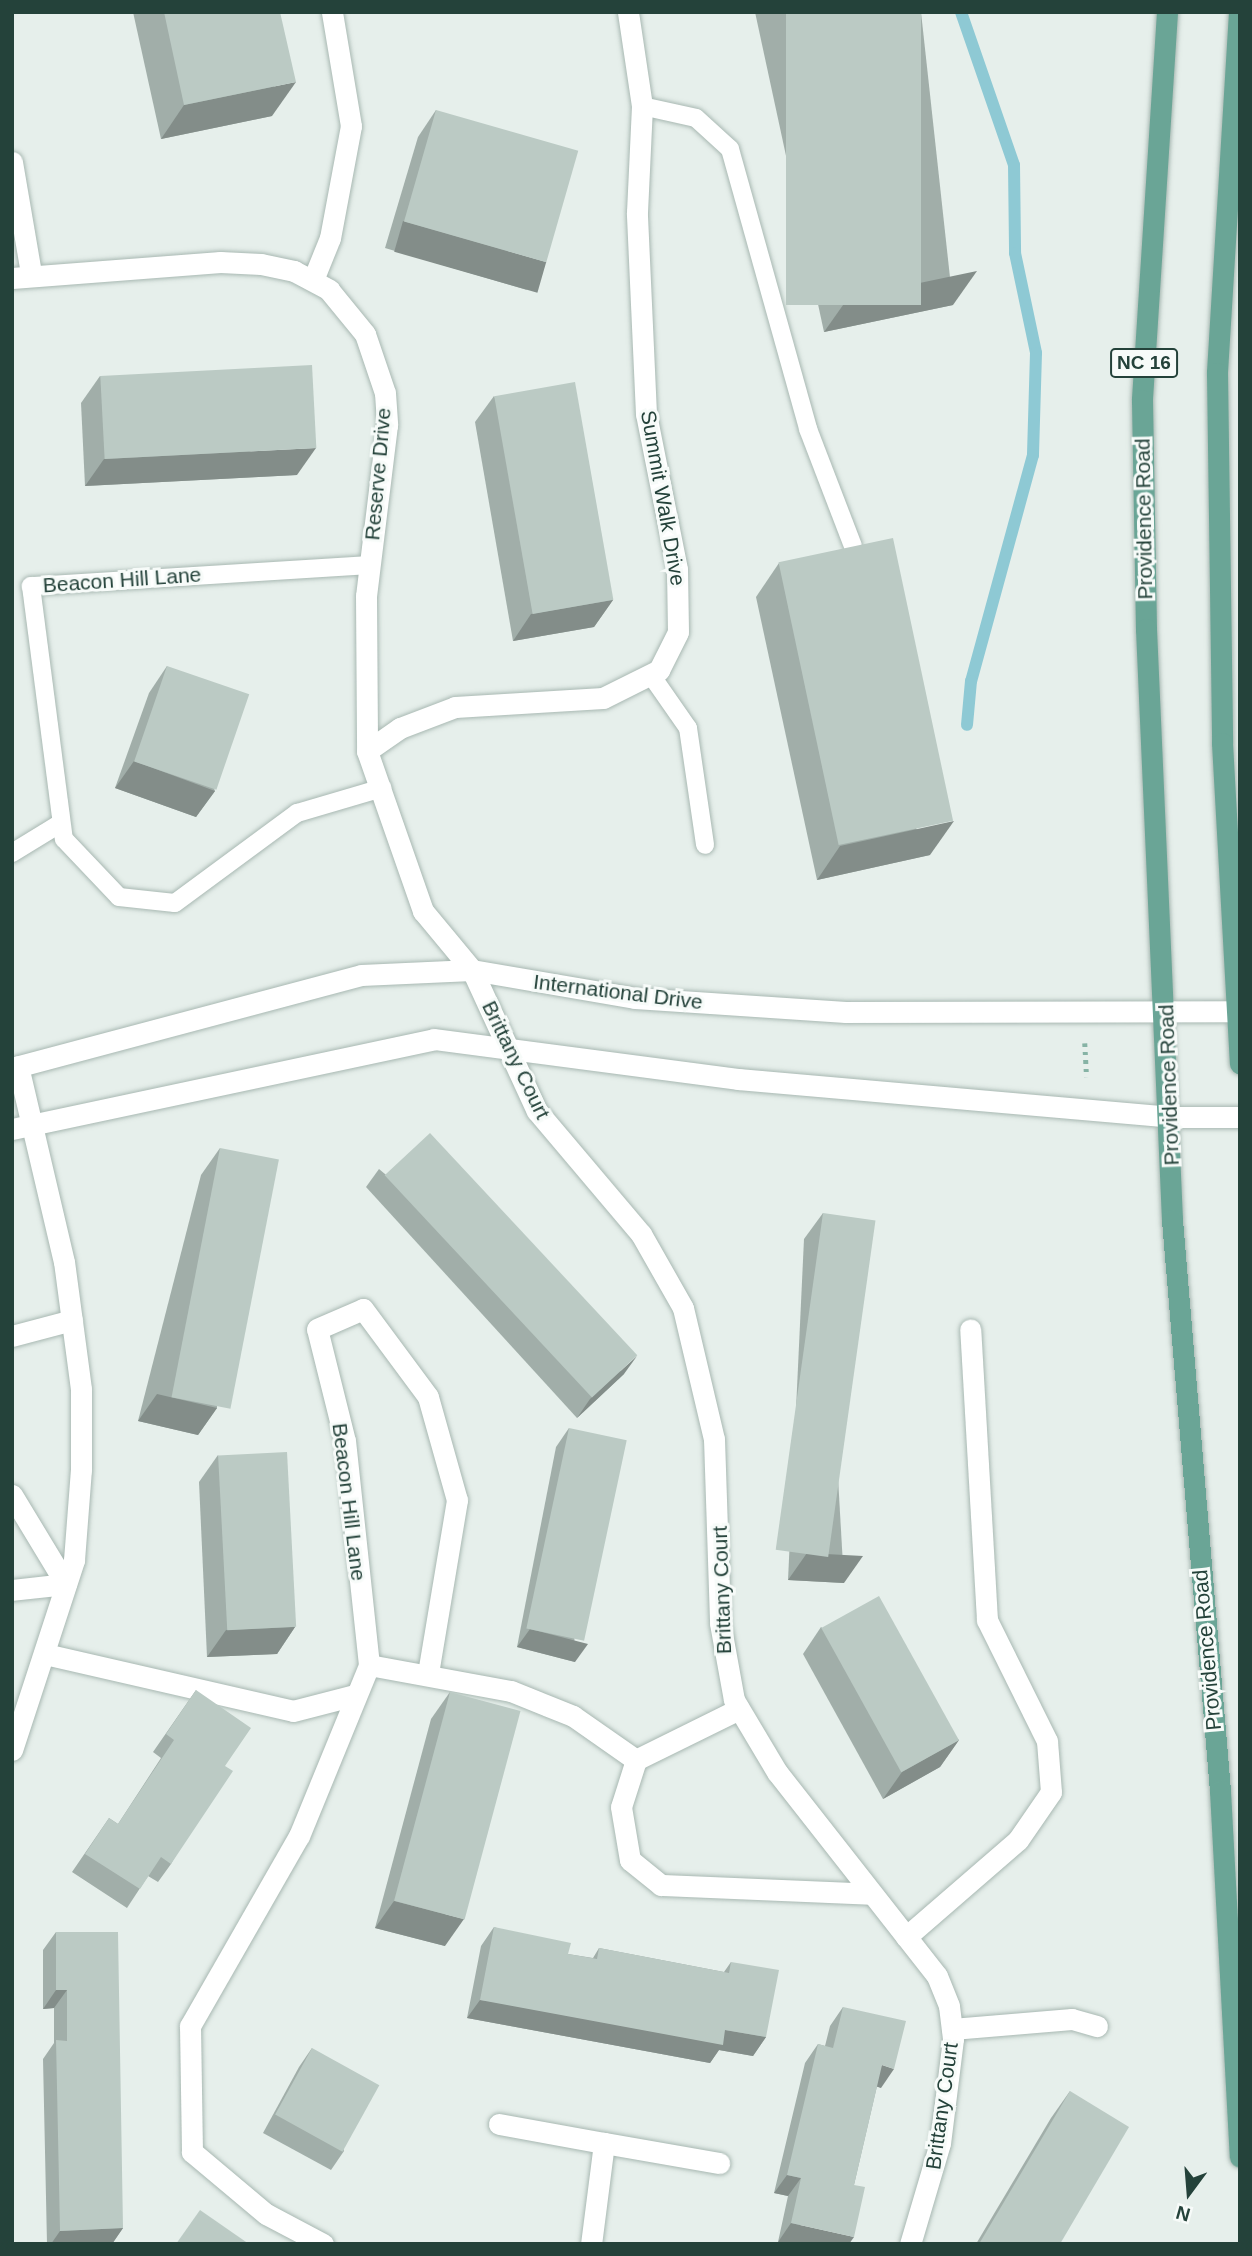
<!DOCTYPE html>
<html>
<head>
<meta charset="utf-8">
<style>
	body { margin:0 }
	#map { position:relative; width:1252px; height:2256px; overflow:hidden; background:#e6efeb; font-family:Arial,sans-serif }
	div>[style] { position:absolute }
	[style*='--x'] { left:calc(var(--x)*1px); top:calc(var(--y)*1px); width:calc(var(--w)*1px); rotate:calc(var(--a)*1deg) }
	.stream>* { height:12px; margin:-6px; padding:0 6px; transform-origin:6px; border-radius:6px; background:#8ec9d4 }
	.path>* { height:4.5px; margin-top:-2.25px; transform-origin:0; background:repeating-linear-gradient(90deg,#86b3a5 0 3.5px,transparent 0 8.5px) }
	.roads { filter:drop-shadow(0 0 2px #a8b8b2) drop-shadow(0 0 2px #a8b8b2) }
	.lane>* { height:18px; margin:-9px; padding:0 9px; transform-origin:9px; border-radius:9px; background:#fff }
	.street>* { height:21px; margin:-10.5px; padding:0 10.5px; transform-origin:10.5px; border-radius:10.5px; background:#fff }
	.primary>* { height:21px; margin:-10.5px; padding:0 10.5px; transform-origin:10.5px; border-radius:10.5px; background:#6aa596 }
	.wall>* { inset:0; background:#a1aea9 }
	.shaded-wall>* { inset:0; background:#838d89; transform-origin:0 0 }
	.building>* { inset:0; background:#bbcac4; transform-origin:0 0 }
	span { translate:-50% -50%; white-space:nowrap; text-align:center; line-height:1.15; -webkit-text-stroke:6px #f7fbf9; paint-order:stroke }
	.shield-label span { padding:2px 5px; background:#f7fbf9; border:2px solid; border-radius:5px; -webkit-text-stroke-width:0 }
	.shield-label { font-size:19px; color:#24423a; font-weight:700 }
	.street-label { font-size:21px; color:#24423a }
	.frame { position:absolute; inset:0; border:14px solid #24423a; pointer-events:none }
	.north { position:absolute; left:1154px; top:2158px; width:70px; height:70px; -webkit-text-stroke:5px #f7fbf9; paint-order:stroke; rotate:196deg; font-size:19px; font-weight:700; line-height:28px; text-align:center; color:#24423a }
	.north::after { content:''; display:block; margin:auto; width:24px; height:32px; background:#24423a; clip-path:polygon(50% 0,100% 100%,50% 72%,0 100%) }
</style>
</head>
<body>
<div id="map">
	<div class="stream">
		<i style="--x:961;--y:12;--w:162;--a:70.9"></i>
		<i style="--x:1014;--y:165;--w:88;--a:89.3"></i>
		<i style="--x:1015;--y:253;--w:102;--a:78.1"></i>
		<i style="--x:1036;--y:353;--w:102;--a:91.7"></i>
		<i style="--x:1033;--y:455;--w:234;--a:105.3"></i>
		<i style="--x:971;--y:681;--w:44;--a:95.2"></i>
	</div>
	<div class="path">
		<i style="--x:1085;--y:1043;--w:34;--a:87"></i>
	</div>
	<div class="roads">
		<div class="lane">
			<i style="--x:642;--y:106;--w:55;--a:12.5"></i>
			<i style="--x:696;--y:118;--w:46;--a:42.4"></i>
			<i style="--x:730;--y:149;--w:291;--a:74.4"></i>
			<i style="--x:808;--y:429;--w:125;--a:69"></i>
			<i style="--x:369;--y:565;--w:339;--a:176.4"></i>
			<i style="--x:31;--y:586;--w:255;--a:82.6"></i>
			<i style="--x:64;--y:839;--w:80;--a:46.5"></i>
			<i style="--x:119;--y:897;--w:56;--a:6.1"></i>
			<i style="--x:175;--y:903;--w:152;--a:-36.4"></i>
			<i style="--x:297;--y:813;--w:89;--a:-16.4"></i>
			<i style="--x:651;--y:675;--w:65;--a:55.1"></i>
			<i style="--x:688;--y:728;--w:118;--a:81.7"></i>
			<i style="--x:12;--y:853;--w:57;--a:-31.5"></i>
		</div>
		<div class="street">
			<i style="--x:12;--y:162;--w:113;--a:80.3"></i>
			<i style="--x:12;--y:278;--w:209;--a:-4.4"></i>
			<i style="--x:220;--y:262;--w:41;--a:2.8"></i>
			<i style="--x:261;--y:264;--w:34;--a:12"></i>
			<i style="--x:294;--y:271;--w:40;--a:28"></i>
			<i style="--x:329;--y:290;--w:57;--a:50.7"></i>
			<i style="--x:365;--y:334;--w:62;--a:71.3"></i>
			<i style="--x:385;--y:393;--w:32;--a:86"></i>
			<i style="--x:387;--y:425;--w:172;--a:97"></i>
			<i style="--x:366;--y:596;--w:155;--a:89.6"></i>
			<i style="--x:367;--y:751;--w:170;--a:70.7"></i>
			<i style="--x:423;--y:911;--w:77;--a:50.3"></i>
			<i style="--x:472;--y:970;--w:155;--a:65.3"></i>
			<i style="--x:537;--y:1111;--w:161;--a:49.8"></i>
			<i style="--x:641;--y:1234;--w:85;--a:60.4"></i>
			<i style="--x:683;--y:1308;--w:135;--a:76.7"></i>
			<i style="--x:714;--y:1439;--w:184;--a:88.1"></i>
			<i style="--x:720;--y:1623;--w:78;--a:79.7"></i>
			<i style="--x:734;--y:1700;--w:84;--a:59.2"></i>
			<i style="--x:777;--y:1772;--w:259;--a:51.9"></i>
			<i style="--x:937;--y:1976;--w:32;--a:68"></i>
			<i style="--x:949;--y:2006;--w:33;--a:83"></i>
			<i style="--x:953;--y:2039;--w:105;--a:97.1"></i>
			<i style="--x:940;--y:2143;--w:105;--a:106.5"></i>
			<i style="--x:313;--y:280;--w:45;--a:-68"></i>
			<i style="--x:330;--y:238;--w:114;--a:-79.4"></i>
			<i style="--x:351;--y:126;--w:116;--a:-99.5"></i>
			<i style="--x:367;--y:751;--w:40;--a:-34.9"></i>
			<i style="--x:400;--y:728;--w:59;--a:-20.9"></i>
			<i style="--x:455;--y:707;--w:148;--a:-3.5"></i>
			<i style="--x:603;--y:698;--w:63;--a:-26.6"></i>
			<i style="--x:659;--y:670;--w:42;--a:-63.4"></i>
			<i style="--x:678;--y:632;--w:63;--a:-90.9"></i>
			<i style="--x:677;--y:569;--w:158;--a:-101.3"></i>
			<i style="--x:646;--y:414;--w:202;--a:-92.6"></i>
			<i style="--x:637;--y:212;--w:106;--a:-87.3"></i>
			<i style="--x:642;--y:106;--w:95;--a:-98.5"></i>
			<i style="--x:12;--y:1068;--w:361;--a:-14.9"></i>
			<i style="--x:361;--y:975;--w:111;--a:-2.6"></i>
			<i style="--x:472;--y:970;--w:165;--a:9.7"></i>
			<i style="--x:635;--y:998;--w:211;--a:3.8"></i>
			<i style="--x:846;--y:1012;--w:390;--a:-0.1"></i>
			<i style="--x:12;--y:1129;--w:431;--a:-12"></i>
			<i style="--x:434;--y:1039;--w:307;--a:7.5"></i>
			<i style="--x:738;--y:1079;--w:435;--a:5"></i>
			<i style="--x:1171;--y:1117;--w:69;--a:0"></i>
			<i style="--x:12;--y:1336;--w:62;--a:-14.9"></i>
			<i style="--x:12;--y:1495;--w:104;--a:58.8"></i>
			<i style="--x:66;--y:1584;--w:54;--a:173.7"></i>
			<i style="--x:45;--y:1654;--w:254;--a:12.9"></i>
			<i style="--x:293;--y:1711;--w:64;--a:-14.5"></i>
			<i style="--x:369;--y:1665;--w:144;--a:10.4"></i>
			<i style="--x:511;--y:1691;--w:67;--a:22"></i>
			<i style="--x:573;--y:1716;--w:77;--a:34.9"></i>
			<i style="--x:739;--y:1709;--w:115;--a:153.7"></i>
			<i style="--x:636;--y:1760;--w:49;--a:107.7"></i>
			<i style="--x:621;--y:1807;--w:54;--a:80.4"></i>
			<i style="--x:630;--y:1860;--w:40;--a:39"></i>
			<i style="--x:661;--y:1885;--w:211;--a:2.4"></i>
			<i style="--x:12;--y:1750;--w:200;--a:-71.9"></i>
			<i style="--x:74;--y:1560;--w:90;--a:-85.6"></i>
			<i style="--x:81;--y:1470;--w:81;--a:-90"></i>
			<i style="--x:81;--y:1389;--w:128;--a:-97.6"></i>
			<i style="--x:64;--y:1262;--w:201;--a:-103.2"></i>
			<i style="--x:906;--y:1937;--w:148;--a:-40.9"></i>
			<i style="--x:1018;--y:1840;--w:58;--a:-55.5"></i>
			<i style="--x:1051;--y:1792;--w:51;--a:-94.5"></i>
			<i style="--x:1047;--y:1741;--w:135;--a:-116.4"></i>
			<i style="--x:987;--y:1620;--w:291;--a:-93.3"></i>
			<i style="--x:952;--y:2029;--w:120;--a:-4.8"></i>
			<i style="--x:1072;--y:2019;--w:26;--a:16"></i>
			<i style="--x:499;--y:2124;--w:107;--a:10.3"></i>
			<i style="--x:604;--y:2143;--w:102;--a:97.3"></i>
			<i style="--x:604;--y:2143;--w:117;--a:9.9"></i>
			<i style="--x:323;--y:2244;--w:64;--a:-152.2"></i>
			<i style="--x:266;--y:2214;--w:97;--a:-140"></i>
			<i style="--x:192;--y:2152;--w:126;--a:-90.9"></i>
			<i style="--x:190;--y:2026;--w:219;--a:-60.2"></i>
			<i style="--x:299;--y:1836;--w:185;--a:-67.7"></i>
			<i style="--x:369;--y:1665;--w:225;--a:-96.1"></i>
			<i style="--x:345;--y:1441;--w:115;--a:-104"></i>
			<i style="--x:317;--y:1329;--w:50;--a:-23.5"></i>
			<i style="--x:363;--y:1309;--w:109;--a:53.5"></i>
			<i style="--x:428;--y:1397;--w:107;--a:74.3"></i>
			<i style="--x:457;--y:1500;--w:175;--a:99.5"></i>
		</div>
		<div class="primary">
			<i style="--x:1167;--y:12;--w:389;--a:93.7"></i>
			<i style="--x:1142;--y:400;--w:229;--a:89"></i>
			<i style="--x:1146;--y:629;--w:592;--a:87.48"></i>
			<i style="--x:1172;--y:1220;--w:573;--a:85.19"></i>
			<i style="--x:1220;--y:1791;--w:366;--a:86.9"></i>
			<i style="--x:1239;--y:12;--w:362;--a:93.5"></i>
			<i style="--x:1217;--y:373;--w:370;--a:89.2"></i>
			<i style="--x:1222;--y:743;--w:321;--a:86.8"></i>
		</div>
	</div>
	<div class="wall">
		<i style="clip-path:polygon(133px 12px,280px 12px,272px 116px,161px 139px)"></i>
		<i style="clip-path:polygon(755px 12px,921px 12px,953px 305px,824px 332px)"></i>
		<i style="clip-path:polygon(436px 110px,527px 290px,385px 248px,418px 137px)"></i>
		<i style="clip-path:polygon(100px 376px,297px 475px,85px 486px,81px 403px)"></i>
		<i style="clip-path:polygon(494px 396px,613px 600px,594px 627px,513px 641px,475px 422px)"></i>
		<i style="clip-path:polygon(779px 563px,930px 855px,817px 880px,756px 597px)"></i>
		<i style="clip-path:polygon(167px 666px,215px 791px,196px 817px,115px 788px,149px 693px)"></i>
		<i style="clip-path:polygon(220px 1148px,217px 1408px,198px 1435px,138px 1421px,201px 1175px)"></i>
		<i style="clip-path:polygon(379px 1169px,624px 1374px,577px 1418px,366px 1187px)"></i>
		<i style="clip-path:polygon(823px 1213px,844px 1583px,788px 1580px,804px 1239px)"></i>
		<i style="clip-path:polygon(569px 1428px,575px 1662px,517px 1647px,556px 1447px)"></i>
		<i style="clip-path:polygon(218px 1455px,295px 1627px,277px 1654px,207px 1657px,199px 1482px)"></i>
		<i style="clip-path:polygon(821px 1627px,959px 1740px,940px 1767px,883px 1799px,803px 1654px)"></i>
		<i style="clip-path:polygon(196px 1690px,225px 1766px,171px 1864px,158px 1882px,148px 1876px,127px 1908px,72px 1872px,109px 1818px,118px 1824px,161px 1758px,153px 1752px)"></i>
		<i style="clip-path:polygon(450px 1692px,445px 1946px,375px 1928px,431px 1719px)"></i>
		<i style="clip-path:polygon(494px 1927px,568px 1954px,593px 1958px,599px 1948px,724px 1972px,731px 1962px,766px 2037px,753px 2056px,719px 2050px,710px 2063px,467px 2018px,481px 1946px)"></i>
		<i style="clip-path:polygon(56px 1932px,123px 2228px,112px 2244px,47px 2244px,43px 2059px,54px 2043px,54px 2008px,43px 2009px,43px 1950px)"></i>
		<i style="clip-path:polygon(843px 2007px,881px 2088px,877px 2086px,854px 2185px,778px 2242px,788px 2196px,774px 2193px,805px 2063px,818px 2044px,825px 2046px,830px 2026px)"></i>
		<i style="clip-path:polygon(312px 2048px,344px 2151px,331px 2170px,263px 2133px,299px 2067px)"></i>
		<i style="clip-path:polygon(1070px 2091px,1060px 2244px,976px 2244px,1051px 2118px)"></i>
	</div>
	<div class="shaded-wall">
		<i style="clip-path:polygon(296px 82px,272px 116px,161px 139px,184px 105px)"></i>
		<i style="left:403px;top:221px;width:149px;height:32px;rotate:16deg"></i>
		<i style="clip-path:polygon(977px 271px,953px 305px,824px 332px,848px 298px)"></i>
		<i style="clip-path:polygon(316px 448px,297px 475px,85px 486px,104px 459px)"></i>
		<i style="clip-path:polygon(613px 600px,594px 627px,513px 641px,531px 614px)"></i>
		<i style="clip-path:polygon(134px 761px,215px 791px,196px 817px,115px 788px)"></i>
		<i style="clip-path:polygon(954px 821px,930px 855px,817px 880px,840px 846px)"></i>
		<i style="clip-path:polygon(637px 1356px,624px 1374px,577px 1418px,590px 1399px)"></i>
		<i style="clip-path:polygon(157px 1394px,217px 1408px,198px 1435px,138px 1421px)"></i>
		<i style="clip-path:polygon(807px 1553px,863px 1556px,844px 1583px,788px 1580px)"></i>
		<i style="clip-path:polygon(295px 1627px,277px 1654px,207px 1657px,226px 1630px)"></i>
		<i style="clip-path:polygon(530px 1629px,588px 1644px,575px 1662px,517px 1647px)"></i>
		<i style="clip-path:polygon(959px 1740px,940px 1767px,883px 1799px,902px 1772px)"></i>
		<i style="clip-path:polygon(394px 1901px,464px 1919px,445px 1946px,375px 1928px)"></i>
		<i style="clip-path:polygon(56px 1990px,67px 1990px,54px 2008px,43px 2009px)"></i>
		<i style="clip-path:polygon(480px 2000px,725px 2030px,766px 2037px,753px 2056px,719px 2050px,710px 2063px,467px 2018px)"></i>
		<i style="clip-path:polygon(882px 2065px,894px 2069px,881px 2088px,869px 2084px)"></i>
		<i style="clip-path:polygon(787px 2175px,801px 2178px,788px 2196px,774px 2193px)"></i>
		<i style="clip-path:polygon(791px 2223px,854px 2237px,849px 2244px,788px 2244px,778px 2242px)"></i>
		<i style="clip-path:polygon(123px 2228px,112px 2244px,51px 2244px,60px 2231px)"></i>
	</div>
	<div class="building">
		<i style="clip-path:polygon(164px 12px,280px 12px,296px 82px,184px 105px)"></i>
		<i style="left:786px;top:12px;width:135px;height:293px"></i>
		<i style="left:436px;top:110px;width:148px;height:116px;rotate:16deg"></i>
		<i style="left:312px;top:365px;width:83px;height:212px;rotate:87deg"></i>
		<i style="left:575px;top:382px;width:221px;height:82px;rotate:80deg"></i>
		<i style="left:893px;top:538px;width:289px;height:117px;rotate:78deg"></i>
		<i style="left:167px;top:666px;width:87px;height:101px;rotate:19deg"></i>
		<i style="left:430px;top:1133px;width:304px;height:62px;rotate:47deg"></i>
		<i style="left:220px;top:1148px;width:60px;height:254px;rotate:11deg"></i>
		<i style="left:823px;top:1213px;width:53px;height:340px;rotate:8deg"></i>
		<i style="left:569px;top:1428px;width:59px;height:205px;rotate:12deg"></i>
		<i style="left:287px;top:1452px;width:175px;height:69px;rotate:87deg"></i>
		<i style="left:879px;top:1596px;width:165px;height:66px;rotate:61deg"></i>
		<i style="clip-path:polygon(196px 1690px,251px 1728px,225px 1766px,233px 1771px,171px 1864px,161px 1857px,140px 1889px,85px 1854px,109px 1818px,118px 1824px,174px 1740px,166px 1734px)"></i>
		<i style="left:450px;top:1692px;width:73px;height:216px;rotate:15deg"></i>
		<i style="clip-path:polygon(494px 1927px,571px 1943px,568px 1954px,597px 1959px,599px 1948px,729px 1973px,731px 1962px,779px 1970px,766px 2037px,725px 2030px,723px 2045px,480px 2000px)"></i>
		<i style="clip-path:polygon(56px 1932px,118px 1932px,123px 2228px,60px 2231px,56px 2040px,67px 2041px,67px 1990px,56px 1990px)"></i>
		<i style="clip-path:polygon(843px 2007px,906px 2021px,894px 2069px,882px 2065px,854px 2185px,865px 2187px,854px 2237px,791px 2223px,801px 2178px,787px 2175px,818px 2044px,833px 2048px)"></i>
		<i style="left:312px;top:2048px;width:77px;height:76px;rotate:29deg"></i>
		<i style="clip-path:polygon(1070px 2091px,1129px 2127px,1060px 2244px,979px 2244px)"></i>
		<i style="clip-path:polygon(200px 2210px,249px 2244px,176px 2244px)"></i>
	</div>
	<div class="shield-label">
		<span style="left:1144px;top:363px">NC 16</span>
	</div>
	<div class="street-label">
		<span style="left:378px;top:474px;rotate:-85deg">Reserve Drive</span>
		<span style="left:663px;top:498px;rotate:80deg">Summit Walk Drive</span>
		<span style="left:1144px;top:519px;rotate:-91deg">Providence Road</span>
		<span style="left:122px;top:580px;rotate:-4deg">Beacon Hill Lane</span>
		<span style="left:618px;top:992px;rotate:7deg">International Drive</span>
		<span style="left:516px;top:1060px;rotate:64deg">Brittany Court</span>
		<span style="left:1169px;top:1085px;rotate:-92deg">Providence Road</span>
		<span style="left:349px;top:1502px;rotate:83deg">Beacon Hill Lane</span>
		<span style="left:722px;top:1590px;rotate:-92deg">Brittany Court</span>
		<span style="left:1207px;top:1650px;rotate:-95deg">Providence Road</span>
		<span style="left:942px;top:2106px;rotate:-82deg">Brittany Court</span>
	</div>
	<div class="frame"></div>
	<div class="north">N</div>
</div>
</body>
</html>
